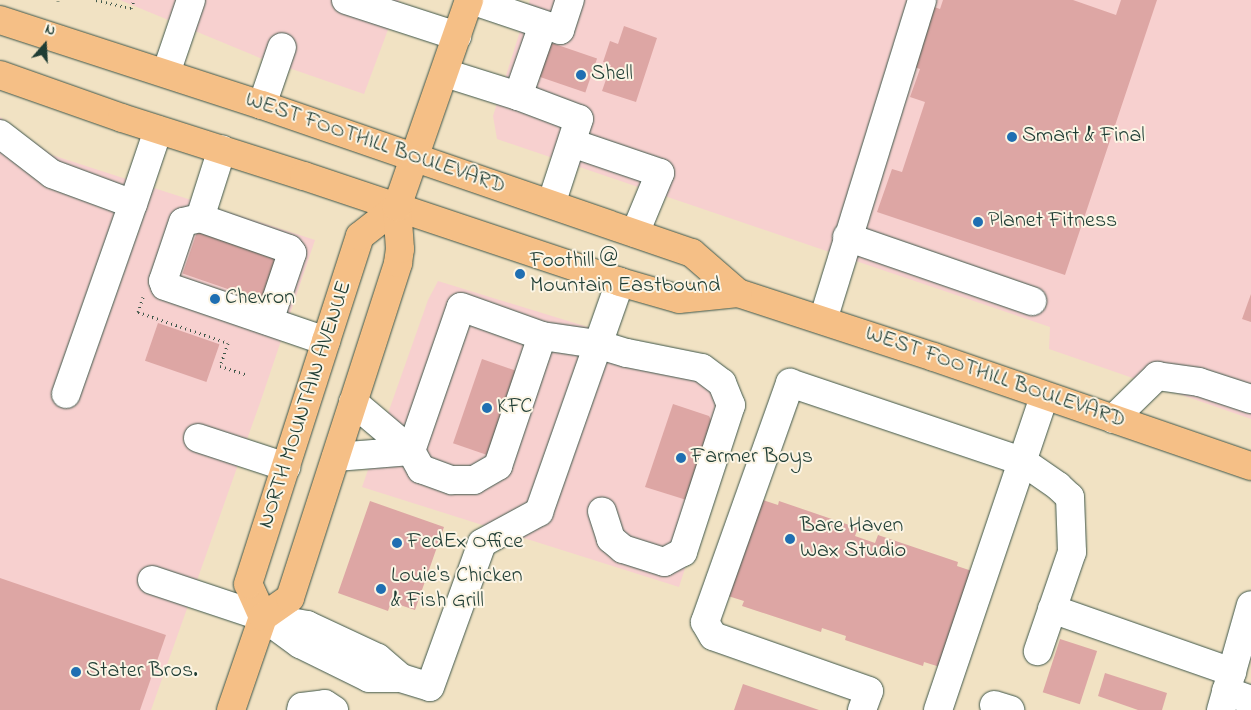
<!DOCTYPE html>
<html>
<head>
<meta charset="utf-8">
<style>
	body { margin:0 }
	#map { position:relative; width:1251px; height:710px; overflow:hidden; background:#f1e2c3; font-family:"Indie Flower",sans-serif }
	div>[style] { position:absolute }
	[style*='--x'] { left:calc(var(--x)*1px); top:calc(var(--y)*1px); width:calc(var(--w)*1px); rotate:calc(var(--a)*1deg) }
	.built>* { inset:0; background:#f7d0cf }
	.building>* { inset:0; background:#dda6a4; transform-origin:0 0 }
	.path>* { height:3px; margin-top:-1.5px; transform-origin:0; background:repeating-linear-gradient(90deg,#3e5649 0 1px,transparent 0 5px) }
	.roads { filter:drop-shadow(0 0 1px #3e5649) drop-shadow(0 0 1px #3e5649) }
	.minor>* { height:28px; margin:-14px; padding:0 14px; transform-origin:14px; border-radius:14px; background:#fff }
	.major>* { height:28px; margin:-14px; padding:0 14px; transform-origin:14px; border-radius:14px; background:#f5bf86 }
	.dots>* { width:14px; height:14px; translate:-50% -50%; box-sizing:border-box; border:2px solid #fcf5e5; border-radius:50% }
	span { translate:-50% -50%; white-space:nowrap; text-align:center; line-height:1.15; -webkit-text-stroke:4px #fcf5e5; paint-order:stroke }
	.poi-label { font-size:22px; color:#1f3d34 }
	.left { translate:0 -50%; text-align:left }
	.street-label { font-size:22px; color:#1f3d34 }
	.north { position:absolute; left:20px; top:20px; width:50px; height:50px; -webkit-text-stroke:4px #fcf5e5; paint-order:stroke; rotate:19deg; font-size:14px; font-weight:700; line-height:20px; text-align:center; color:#1f3d34 }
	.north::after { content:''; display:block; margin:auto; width:18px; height:22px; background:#1f3d34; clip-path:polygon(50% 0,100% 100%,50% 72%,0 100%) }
</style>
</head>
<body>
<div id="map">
	<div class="built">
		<i style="clip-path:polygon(120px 0,399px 0,364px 94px,260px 58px)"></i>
		<i style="clip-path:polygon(530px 0,1251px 0,1251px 419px,1049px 349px,1050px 327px,497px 139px,493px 116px)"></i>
		<i style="clip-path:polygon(0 117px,52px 155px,315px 240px,261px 400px,151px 710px,0 710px)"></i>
		<i style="clip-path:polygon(438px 281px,708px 364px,738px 405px,679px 587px,362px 487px,428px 300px)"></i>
	</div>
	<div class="building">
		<i style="clip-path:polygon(943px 0,1073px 0,1116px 15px,1121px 0,1157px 0,1065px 275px,877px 212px,892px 169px,902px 172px,925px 102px,910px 97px,920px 69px,914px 67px,934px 7px,940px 9px)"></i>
		<i style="clip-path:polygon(624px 26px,657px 38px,636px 102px,602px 91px,611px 65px,603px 62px,610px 41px,618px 44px)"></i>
		<i style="left:546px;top:41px;width:54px;height:36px;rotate:19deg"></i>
		<i style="left:197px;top:232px;width:87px;height:44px;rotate:19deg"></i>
		<i style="clip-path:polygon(1251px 294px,1251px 322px,1242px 319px)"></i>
		<i style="left:158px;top:323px;width:65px;height:40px;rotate:19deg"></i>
		<i style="left:482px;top:359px;width:43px;height:89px;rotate:19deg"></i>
		<i style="clip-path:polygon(673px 404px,709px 416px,716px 430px,693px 502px,645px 487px)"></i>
		<i style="clip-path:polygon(760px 499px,778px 505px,779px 501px,858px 528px,855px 536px,875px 543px,878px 535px,958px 562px,957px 566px,972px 571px,940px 667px,924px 662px,923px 666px,845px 640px,846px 636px,822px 628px,821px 632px,742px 606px,744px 601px,728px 596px)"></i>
		<i style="clip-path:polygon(370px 501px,444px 527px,415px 610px,391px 602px,388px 611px,338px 593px)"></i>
		<i style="clip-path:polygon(0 578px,166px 635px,140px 710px,0 710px)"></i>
		<i style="left:1060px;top:639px;width:39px;height:56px;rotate:18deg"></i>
		<i style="clip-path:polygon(1105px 673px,1167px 693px,1162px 710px,1138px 710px,1098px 696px)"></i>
		<i style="clip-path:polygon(743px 684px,819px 710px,734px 710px)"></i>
	</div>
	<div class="path">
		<i style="--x:96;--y:0;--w:36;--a:13"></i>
		<i style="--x:131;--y:8;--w:9;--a:-69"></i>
		<i style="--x:58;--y:1;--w:1;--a:-90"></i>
		<i style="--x:143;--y:297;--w:16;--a:108"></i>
		<i style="--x:138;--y:312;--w:95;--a:19"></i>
		<i style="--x:228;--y:343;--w:24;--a:109"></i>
		<i style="--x:220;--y:366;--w:29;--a:18"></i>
	</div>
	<div class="roads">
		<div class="minor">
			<i style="--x:346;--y:0;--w:117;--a:18"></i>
			<i style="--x:471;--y:0;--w:94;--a:18.6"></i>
			<i style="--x:560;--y:30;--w:32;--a:-72"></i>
			<i style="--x:166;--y:73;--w:77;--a:-71.1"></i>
			<i style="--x:445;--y:73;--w:77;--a:17.5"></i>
			<i style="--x:518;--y:96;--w:75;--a:-70.6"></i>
			<i style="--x:518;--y:96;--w:65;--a:20.7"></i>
			<i style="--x:579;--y:119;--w:89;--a:108.2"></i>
			<i style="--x:262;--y:105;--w:61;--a:-71"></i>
			<i style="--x:0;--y:134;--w:66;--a:37.6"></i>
			<i style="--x:52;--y:174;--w:86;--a:20.3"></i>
			<i style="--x:133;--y:204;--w:78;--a:-71.3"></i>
			<i style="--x:572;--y:143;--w:93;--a:18.8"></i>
			<i style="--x:660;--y:173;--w:65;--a:112.6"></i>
			<i style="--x:200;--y:218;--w:72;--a:-72.3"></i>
			<i style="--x:847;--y:237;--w:196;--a:19.1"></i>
			<i style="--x:823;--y:320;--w:335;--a:-72.8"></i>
			<i style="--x:269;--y:321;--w:72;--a:-71.3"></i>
			<i style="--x:292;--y:253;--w:5;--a:-127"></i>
			<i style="--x:289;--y:249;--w:94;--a:-160.8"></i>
			<i style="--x:200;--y:218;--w:17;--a:167"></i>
			<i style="--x:183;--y:222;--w:62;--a:108.7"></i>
			<i style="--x:163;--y:281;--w:5;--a:68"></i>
			<i style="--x:165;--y:286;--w:170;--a:18.9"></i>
			<i style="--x:66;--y:394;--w:201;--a:-70.6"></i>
			<i style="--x:353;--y:402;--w:76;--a:40.2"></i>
			<i style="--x:411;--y:451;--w:21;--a:61"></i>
			<i style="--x:421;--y:469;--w:33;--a:20"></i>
			<i style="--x:452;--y:480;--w:22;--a:0"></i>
			<i style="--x:474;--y:480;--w:28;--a:-30"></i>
			<i style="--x:498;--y:466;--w:137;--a:-71.3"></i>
			<i style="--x:1113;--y:419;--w:62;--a:-44.3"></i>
			<i style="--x:1157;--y:376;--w:42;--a:8.1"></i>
			<i style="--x:1199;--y:382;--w:55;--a:18.1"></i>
			<i style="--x:198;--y:438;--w:93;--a:18.2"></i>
			<i style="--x:411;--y:451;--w:152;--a:-70.9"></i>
			<i style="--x:461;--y:307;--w:86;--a:19.7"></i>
			<i style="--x:542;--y:336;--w:56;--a:8.3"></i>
			<i style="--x:597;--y:344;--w:31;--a:17"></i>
			<i style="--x:627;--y:353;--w:76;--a:11.3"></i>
			<i style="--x:702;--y:368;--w:25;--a:37"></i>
			<i style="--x:722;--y:383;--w:24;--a:68"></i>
			<i style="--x:731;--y:405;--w:155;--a:108.1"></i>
			<i style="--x:683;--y:552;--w:21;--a:152"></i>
			<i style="--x:664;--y:562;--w:43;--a:-162.4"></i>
			<i style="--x:623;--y:549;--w:16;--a:-140"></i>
			<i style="--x:611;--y:539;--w:29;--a:-108"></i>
			<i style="--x:336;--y:457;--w:75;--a:-4.6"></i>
			<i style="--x:152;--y:580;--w:117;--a:18.4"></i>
			<i style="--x:263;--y:617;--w:45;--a:10.3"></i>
			<i style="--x:307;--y:625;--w:78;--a:24.9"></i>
			<i style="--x:378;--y:658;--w:30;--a:41"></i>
			<i style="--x:1052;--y:609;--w:191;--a:19.3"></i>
			<i style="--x:263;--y:617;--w:46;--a:36.1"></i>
			<i style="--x:300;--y:644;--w:77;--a:26.2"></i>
			<i style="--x:369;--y:678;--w:32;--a:0"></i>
			<i style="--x:401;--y:678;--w:30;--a:17"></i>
			<i style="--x:430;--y:687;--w:153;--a:-70.1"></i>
			<i style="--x:482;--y:543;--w:65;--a:-28.5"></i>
			<i style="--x:539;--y:512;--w:244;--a:-70.6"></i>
			<i style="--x:1226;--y:691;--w:27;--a:20"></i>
			<i style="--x:994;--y:705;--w:17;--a:17"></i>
			<i style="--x:301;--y:710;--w:3;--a:-72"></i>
			<i style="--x:302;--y:707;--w:23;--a:-7"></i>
			<i style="--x:325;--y:704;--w:11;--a:34"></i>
			<i style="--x:862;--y:710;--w:20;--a:-70"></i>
			<i style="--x:869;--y:691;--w:165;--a:-160.6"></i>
			<i style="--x:713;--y:636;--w:16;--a:-120"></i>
			<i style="--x:705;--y:622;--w:254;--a:-70.4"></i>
			<i style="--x:790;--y:383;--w:245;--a:18.6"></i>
			<i style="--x:1022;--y:461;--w:44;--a:34.8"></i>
			<i style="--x:1058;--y:486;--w:16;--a:43"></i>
			<i style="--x:1070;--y:497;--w:55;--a:87.9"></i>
			<i style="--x:1072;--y:552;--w:105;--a:109"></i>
			<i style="--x:938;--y:710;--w:331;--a:-71.3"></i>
			<i style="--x:1221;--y:710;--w:109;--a:-74.1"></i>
		</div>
		<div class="major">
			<i style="--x:0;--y:20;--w:275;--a:18"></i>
			<i style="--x:262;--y:105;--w:455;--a:19"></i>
			<i style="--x:692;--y:253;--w:61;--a:41"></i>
			<i style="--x:738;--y:293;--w:206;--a:18.1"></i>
			<i style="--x:934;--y:357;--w:335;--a:19"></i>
			<i style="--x:0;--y:75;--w:129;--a:19.4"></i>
			<i style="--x:122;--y:118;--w:191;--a:17.7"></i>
			<i style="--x:304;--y:176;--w:333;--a:18.5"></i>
			<i style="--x:620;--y:282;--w:61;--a:16.1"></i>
			<i style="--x:679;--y:299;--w:59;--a:-5.8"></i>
			<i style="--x:263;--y:617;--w:36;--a:-114"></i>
			<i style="--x:248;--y:584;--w:255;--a:-72.2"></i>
			<i style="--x:326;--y:341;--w:110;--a:-72.1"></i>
			<i style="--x:360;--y:236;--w:47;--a:-38.1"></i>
			<i style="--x:231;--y:710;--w:98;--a:-71"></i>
			<i style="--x:263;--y:617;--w:33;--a:-35"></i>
			<i style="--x:290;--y:598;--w:352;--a:-72.1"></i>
			<i style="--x:398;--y:263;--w:14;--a:-82"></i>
			<i style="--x:400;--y:249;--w:42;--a:-94.1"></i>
			<i style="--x:397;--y:207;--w:219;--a:-70.8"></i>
		</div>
	</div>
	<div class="dots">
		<i style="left:581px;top:75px;background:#1f6fb2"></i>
		<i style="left:1012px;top:137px;background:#1f6fb2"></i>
		<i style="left:978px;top:222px;background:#1f6fb2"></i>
		<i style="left:520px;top:274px;background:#1f6fb2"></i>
		<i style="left:215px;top:299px;background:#1f6fb2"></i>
		<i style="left:487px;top:408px;background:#1f6fb2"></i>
		<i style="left:681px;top:458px;background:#1f6fb2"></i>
		<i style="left:790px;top:539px;background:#1f6fb2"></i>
		<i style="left:397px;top:543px;background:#1f6fb2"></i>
		<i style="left:381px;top:589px;background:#1f6fb2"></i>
		<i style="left:76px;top:672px;background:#1f6fb2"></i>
	</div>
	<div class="poi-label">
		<span class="left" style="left:591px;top:75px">Shell</span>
		<span class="left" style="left:1022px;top:137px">Smart &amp; Final</span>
		<span class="left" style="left:988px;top:222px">Planet Fitness</span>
		<span class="left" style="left:530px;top:274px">Foothill @<br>Mountain Eastbound</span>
		<span class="left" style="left:225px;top:299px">Chevron</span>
		<span class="left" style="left:497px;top:408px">KFC</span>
		<span class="left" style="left:691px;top:458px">Farmer Boys</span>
		<span class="left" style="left:800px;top:539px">Bare Haven<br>Wax Studio</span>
		<span class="left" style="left:407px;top:543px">FedEx Office</span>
		<span class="left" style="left:391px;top:589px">Louie's Chicken<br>&amp; Fish Grill</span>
		<span class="left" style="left:86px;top:672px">Stater Bros.</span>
	</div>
	<div class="street-label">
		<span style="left:375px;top:144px;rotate:19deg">WEST FOOTHILL BOULEVARD</span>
		<span style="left:995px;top:378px;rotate:19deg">WEST FOOTHILL BOULEVARD</span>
		<span style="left:306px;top:405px;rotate:-72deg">NORTH MOUNTAIN AVENUE</span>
	</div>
	<div class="north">N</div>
</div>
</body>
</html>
